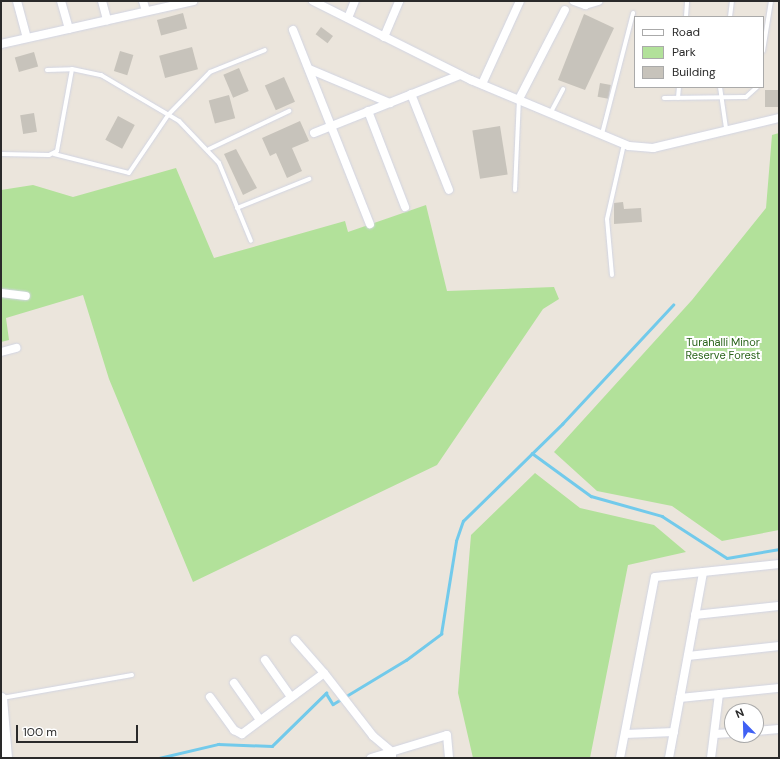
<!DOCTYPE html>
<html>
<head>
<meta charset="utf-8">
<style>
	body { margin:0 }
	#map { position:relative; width:780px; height:759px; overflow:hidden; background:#ebe5dc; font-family:"DM Sans",sans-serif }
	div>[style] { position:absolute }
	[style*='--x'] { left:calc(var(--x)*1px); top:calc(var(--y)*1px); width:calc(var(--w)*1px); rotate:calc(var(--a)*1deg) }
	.green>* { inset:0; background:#b2e19a }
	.stream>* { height:2.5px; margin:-1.25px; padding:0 1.25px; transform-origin:1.25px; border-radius:1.25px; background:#72caeb }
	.building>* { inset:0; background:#c7c3bb; transform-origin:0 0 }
	.roads { filter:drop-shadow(0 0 1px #d1d4e2) drop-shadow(0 0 1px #d1d4e2) }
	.lane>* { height:4px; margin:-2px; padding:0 2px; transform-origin:2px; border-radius:2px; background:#fff }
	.street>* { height:8px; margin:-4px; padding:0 4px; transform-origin:4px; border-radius:4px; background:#fff }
	.secondary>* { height:11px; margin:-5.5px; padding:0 5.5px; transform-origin:5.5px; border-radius:5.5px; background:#fff }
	span { translate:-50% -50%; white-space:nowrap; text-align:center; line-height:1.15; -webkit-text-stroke:4px #fff; paint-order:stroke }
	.park-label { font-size:11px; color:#2b641c }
	.frame { position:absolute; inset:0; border:2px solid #2a2a2a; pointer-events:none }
	.legend { position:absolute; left:634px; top:16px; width:130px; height:72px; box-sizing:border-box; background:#fff; border:1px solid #aaa; margin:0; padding:5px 7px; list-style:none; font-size:12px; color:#2a2a2a }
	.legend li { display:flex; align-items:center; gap:8px; height:20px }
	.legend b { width:20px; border:1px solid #aaa }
	.north { position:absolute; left:724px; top:703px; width:40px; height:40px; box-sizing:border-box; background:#fff; border:1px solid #aaa; border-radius:50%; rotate:337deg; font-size:11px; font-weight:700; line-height:16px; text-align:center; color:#2a2a2a }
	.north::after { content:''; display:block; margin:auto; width:14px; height:18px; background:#4061f4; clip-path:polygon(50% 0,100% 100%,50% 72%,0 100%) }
	.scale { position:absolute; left:16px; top:725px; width:122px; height:18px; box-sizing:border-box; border:2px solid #2a2a2a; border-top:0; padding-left:5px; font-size:12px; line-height:14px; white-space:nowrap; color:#2a2a2a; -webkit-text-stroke:3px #fff; paint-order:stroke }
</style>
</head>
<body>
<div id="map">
	<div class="green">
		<i style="clip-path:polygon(779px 133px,779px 530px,722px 541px,672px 506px,597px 491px,554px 452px,692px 300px,766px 208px,772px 135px)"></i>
		<i style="clip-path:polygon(176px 168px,214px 258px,345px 221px,348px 232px,426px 205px,447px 291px,554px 287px,559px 299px,543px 309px,437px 465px,193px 582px,109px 379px,83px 295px,6px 318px,9px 340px,1px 342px,1px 190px,33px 185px,73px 197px)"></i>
		<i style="clip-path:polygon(535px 473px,580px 508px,654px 525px,686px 552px,628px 565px,590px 758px,473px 758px,458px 693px,471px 535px)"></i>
	</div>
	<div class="stream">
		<i style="--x:532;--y:453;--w:73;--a:36.1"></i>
		<i style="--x:591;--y:496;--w:74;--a:15.7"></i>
		<i style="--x:662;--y:516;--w:77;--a:32.9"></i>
		<i style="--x:727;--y:558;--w:53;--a:-9.8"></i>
		<i style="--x:159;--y:758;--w:61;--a:-13.3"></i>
		<i style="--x:218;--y:744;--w:54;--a:2.1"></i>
		<i style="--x:272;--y:746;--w:76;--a:-44.5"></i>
		<i style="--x:326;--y:693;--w:13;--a:58"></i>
		<i style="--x:333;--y:704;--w:85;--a:-31.1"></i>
		<i style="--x:406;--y:660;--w:44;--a:-36.6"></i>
		<i style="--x:441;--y:634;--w:94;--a:-80.8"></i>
		<i style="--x:456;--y:541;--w:21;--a:-71"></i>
		<i style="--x:463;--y:521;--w:139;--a:-44.4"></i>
		<i style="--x:562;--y:424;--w:163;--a:-47"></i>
	</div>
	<div class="building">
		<i style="left:183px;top:13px;width:16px;height:27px;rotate:75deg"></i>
		<i style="clip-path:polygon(584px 14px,614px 28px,585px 90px,558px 80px)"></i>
		<i style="left:321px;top:27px;width:15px;height:9px;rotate:37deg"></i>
		<i style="left:192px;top:47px;width:23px;height:34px;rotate:75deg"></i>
		<i style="left:120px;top:51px;width:14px;height:21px;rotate:17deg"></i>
		<i style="left:34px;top:52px;width:15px;height:20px;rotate:74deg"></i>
		<i style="left:239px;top:68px;width:25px;height:17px;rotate:67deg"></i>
		<i style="left:284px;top:77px;width:27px;height:21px;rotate:66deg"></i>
		<i style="left:600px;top:83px;width:11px;height:14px;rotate:10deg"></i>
		<i style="left:779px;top:90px;width:17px;height:14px;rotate:90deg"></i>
		<i style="left:229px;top:95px;width:24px;height:21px;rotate:75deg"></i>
		<i style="left:34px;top:113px;width:19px;height:14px;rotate:81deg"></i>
		<i style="left:118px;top:116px;width:19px;height:27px;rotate:28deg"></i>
		<i style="clip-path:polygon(300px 121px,309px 141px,292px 148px,302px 171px,287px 178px,276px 153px,270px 156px,262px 138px)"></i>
		<i style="left:500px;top:126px;width:49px;height:28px;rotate:81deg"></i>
		<i style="clip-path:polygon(236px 149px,257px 188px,243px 195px,224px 154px)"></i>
		<i style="clip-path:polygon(623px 202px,624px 209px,641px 208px,642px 222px,614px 224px,614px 203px)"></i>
	</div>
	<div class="roads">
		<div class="lane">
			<i style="--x:686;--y:17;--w:16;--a:-86"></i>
			<i style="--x:730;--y:17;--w:16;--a:-83"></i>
			<i style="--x:763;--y:51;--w:51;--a:-80.9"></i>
			<i style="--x:47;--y:70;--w:25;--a:-2"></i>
			<i style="--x:72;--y:69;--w:30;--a:12"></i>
			<i style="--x:101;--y:75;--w:91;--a:30.5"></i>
			<i style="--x:179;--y:121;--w:58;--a:46.4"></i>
			<i style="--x:219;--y:163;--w:84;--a:67.7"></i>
			<i style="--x:720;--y:87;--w:41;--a:81.7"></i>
			<i style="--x:664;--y:98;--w:82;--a:-0.7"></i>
			<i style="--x:746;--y:97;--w:15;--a:-42"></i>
			<i style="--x:678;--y:98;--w:11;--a:-85"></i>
			<i style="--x:551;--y:112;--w:26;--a:-62"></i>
			<i style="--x:602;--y:134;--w:125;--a:-75.6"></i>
			<i style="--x:209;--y:149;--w:89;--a:-25.4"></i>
			<i style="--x:1;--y:154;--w:48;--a:1.2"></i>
			<i style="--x:49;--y:155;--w:9;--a:-27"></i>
			<i style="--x:57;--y:151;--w:83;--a:-79.6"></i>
			<i style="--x:54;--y:154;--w:77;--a:14.2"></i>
			<i style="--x:129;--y:173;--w:71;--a:-55.9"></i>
			<i style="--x:169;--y:114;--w:59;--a:-45.7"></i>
			<i style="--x:210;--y:72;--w:59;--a:-21.8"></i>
			<i style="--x:515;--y:190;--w:90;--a:-87.5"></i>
			<i style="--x:237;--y:208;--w:78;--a:-21.9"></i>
			<i style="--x:612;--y:275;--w:56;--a:-95.1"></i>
			<i style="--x:607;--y:219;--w:77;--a:-77.2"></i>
			<i style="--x:2;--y:698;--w:132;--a:-10"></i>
		</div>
		<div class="street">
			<i style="--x:17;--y:1;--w:38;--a:75"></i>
			<i style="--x:61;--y:1;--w:29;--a:74"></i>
			<i style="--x:102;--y:1;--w:20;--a:75"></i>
			<i style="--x:143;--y:1;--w:10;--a:73"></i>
			<i style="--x:313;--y:1;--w:177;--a:26.6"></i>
			<i style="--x:471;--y:80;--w:171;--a:22.7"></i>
			<i style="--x:629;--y:146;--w:24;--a:5"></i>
			<i style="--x:653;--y:148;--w:130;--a:-13.4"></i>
			<i style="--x:574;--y:1;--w:12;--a:20"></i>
			<i style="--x:585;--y:5;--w:14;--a:-17"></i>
			<i style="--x:348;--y:18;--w:18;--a:-68"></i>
			<i style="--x:293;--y:30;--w:209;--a:68.4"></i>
			<i style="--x:384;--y:37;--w:39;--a:-67"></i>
			<i style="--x:1;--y:44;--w:197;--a:-12.6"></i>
			<i style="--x:309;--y:69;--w:88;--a:22.8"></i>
			<i style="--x:482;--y:84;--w:91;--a:-65.4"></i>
			<i style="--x:411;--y:94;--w:103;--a:68.4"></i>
			<i style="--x:519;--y:99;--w:100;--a:-62.7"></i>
			<i style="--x:368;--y:111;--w:103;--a:68.9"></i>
			<i style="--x:314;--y:133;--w:157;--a:-21.7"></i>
			<i style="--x:1;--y:293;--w:25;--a:7"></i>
			<i style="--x:1;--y:352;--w:16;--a:-15"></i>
			<i style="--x:695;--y:615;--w:84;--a:-6.1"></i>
			<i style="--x:295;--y:640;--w:44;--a:48.7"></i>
			<i style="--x:688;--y:656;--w:92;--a:-6.3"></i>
			<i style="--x:265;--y:660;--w:45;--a:54.9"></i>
			<i style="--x:234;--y:683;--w:45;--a:54.9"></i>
			<i style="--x:210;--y:697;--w:41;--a:54"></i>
			<i style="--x:234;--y:730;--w:9;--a:27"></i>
			<i style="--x:242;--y:734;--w:102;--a:-36.6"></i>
			<i style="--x:324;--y:673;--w:80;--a:52.1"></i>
			<i style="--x:373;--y:736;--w:25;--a:40"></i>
			<i style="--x:392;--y:752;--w:6;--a:90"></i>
			<i style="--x:680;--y:698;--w:100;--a:-5.8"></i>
			<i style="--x:756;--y:731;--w:23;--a:-5"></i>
			<i style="--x:625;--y:734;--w:49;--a:-2.3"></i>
			<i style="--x:715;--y:734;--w:17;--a:-3"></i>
			<i style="--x:371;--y:758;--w:79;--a:-16.8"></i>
			<i style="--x:447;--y:735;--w:23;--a:85"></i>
			<i style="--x:620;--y:758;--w:184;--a:-79.1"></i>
			<i style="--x:655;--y:577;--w:125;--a:-6"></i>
			<i style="--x:669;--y:758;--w:189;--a:-79.6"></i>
			<i style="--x:711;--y:758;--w:64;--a:-82.9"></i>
		</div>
		<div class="secondary">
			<i style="--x:1;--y:698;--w:60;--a:85.2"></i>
		</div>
	</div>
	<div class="park-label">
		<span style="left:723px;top:349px">Turahalli Minor<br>Reserve Forest</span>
	</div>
	<div class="frame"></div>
	<ul class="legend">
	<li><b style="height:5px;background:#fff"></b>Road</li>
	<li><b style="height:11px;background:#b2e19a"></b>Park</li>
	<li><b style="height:11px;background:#c7c3bb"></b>Building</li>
	</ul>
	<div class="north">N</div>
	<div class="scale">100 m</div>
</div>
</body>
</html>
